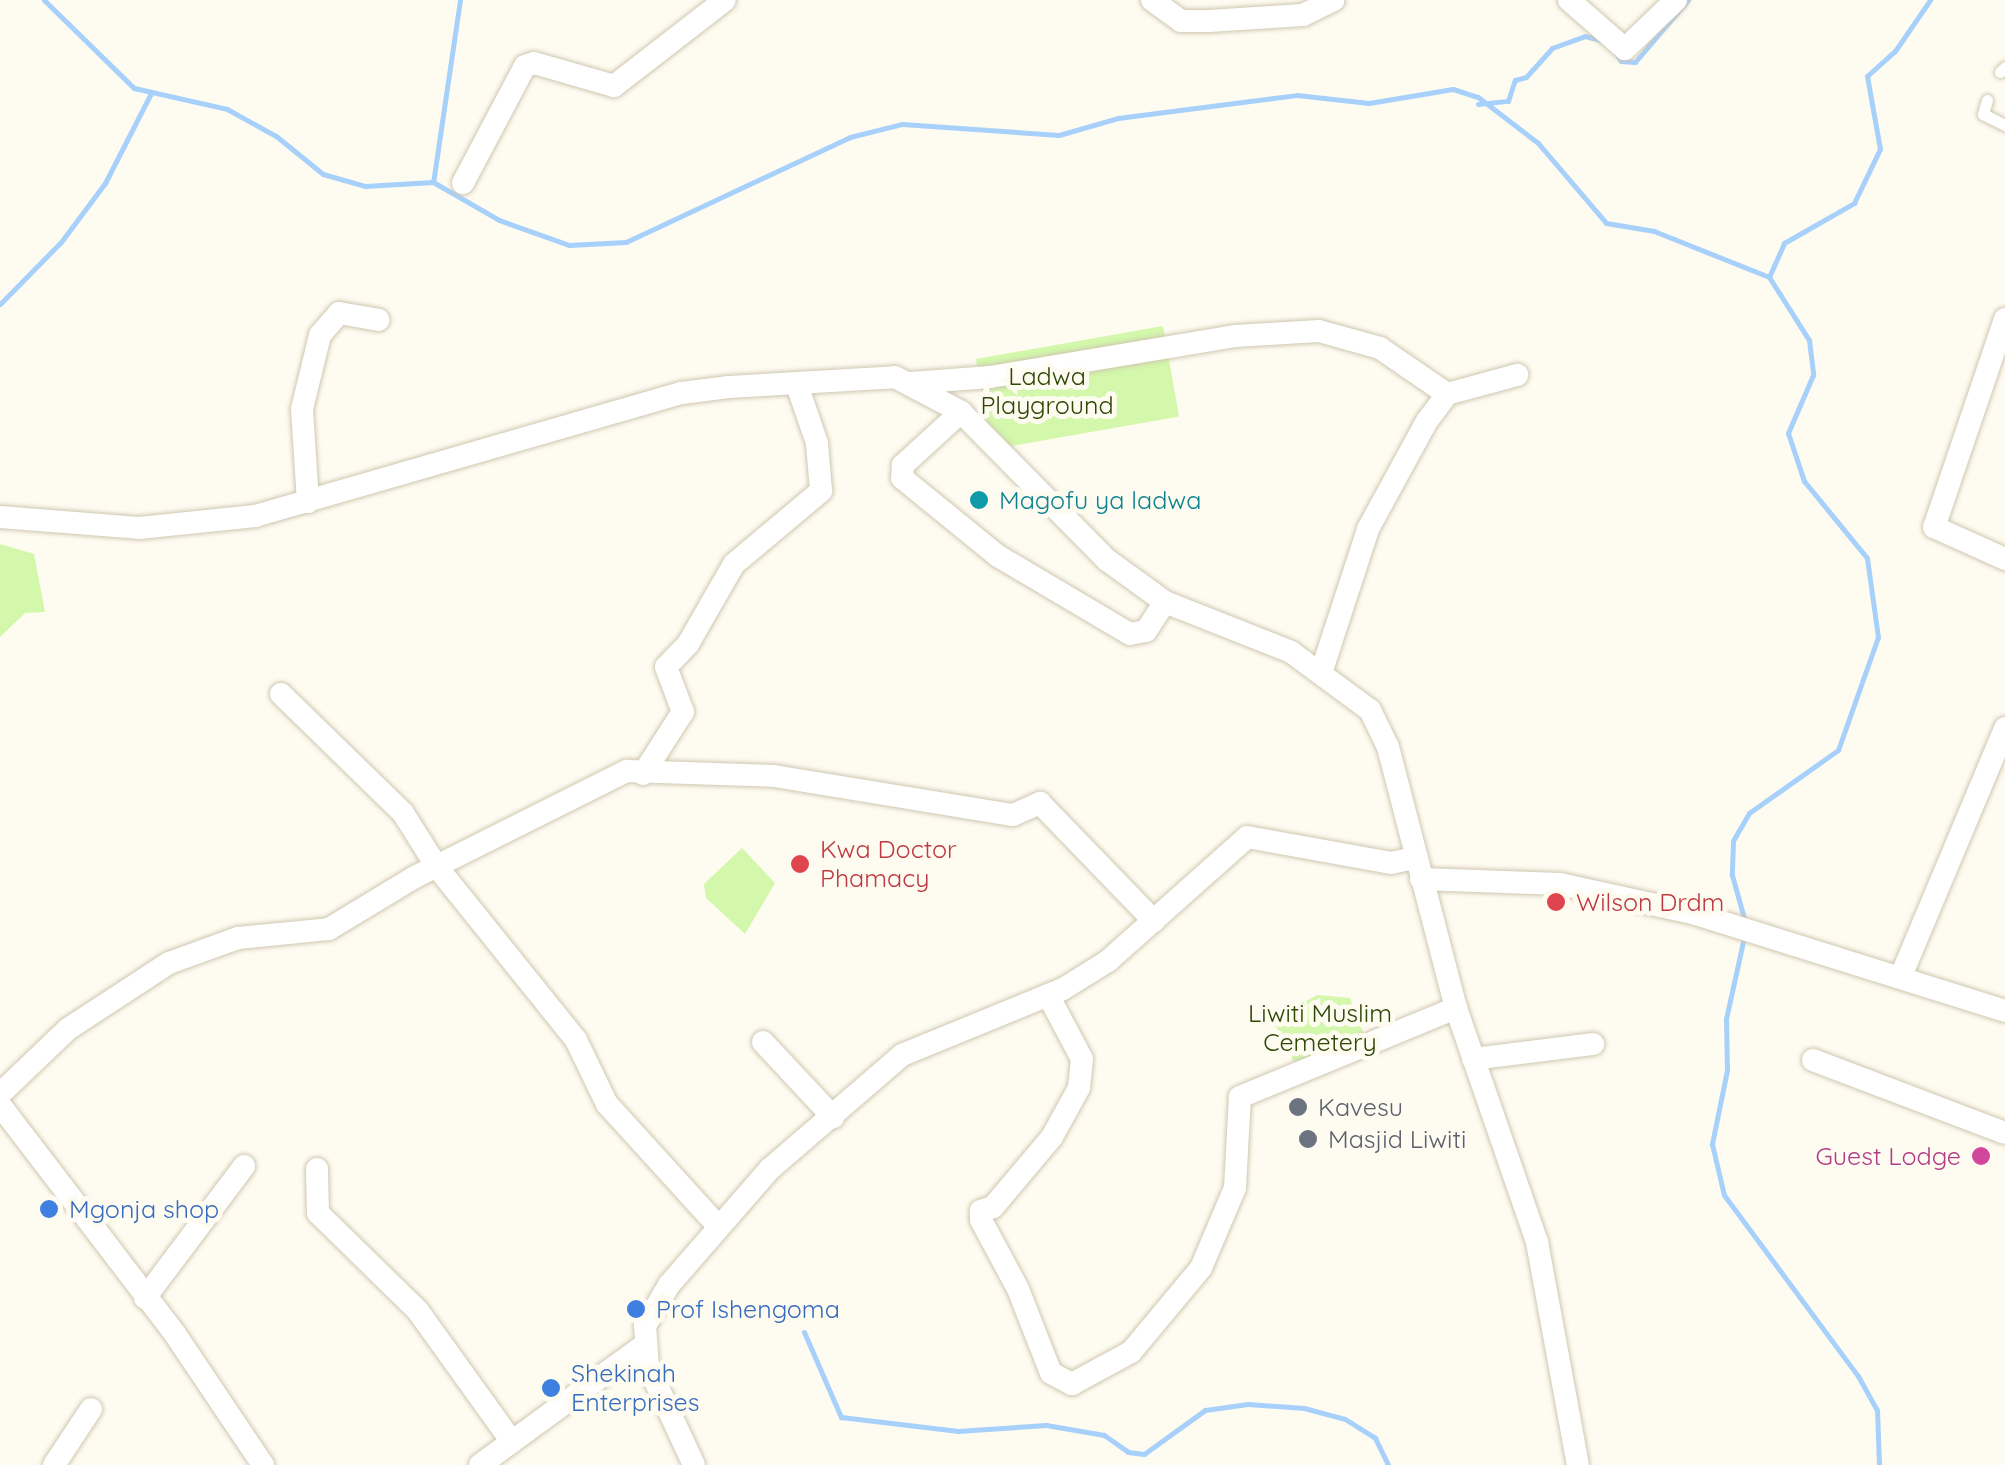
<!DOCTYPE html>
<html>
<head>
<meta charset="utf-8">
<style>
	body { margin:0 }
	#map { position:relative; width:2005px; height:1465px; overflow:hidden; background:#fefbf1; font-family:Quicksand,sans-serif }
	div>[style] { position:absolute }
	[style*='--x'] { left:calc(var(--x)*1px); top:calc(var(--y)*1px); width:calc(var(--w)*1px); rotate:calc(var(--a)*1deg) }
	.green>* { inset:0; background:#d3f7ab; transform-origin:0 0 }
	.stream>* { height:5px; margin:-2.5px; padding:0 2.5px; transform-origin:2.5px; border-radius:2.5px; background:#a7d0fb }
	.roads { filter:drop-shadow(0 0 2px #cfc7b0) drop-shadow(0 0 2px #cfc7b0) }
	.lane>* { height:11px; margin:-5.5px; padding:0 5.5px; transform-origin:5.5px; border-radius:5.5px; background:#fff }
	.street>* { height:22px; margin:-11px; padding:0 11px; transform-origin:11px; border-radius:11px; background:#fff }
	.dots>* { width:28px; height:28px; translate:-50% -50%; box-sizing:border-box; border:5px solid #fefbf1; border-radius:50% }
	span { translate:-50% -50%; white-space:nowrap; text-align:center; line-height:1.15; -webkit-text-stroke:10px #fefbf1; paint-order:stroke }
	.park-label { font-size:25px; color:#2f4705 }
	.culture-label { font-size:25px; color:#0d838f }
	.left { translate:0 -50%; text-align:left }
	.health-label { font-size:25px; color:#be3a42 }
	.worship-label { font-size:25px; color:#5b616d }
	.hotel-label { font-size:25px; color:#b23c85 }
	.right { translate:-100% -50%; text-align:right }
	.shop-label { font-size:25px; color:#366cbe }
</style>
</head>
<body>
<div id="map">
	<div class="green">
		<i style="left:1163px;top:326px;width:92px;height:190px;rotate:80deg"></i>
		<i style="clip-path:polygon(0 544px,34px 554px,45px 612px,25px 613px,0 637px)"></i>
		<i style="clip-path:polygon(742px 848px,775px 883px,745px 934px,706px 898px,704px 884px)"></i>
		<i style="clip-path:polygon(1318px 995px,1350px 998px,1367px 1043px,1317px 1062px,1293px 1061px,1272px 1018px)"></i>
	</div>
	<div class="stream">
		<i style="--x:44;--y:0;--w:126;--a:44.4"></i>
		<i style="--x:134;--y:88;--w:95;--a:12.7"></i>
		<i style="--x:227;--y:109;--w:56;--a:28.9"></i>
		<i style="--x:276;--y:136;--w:60;--a:39"></i>
		<i style="--x:323;--y:174;--w:44;--a:15.9"></i>
		<i style="--x:365;--y:186;--w:68;--a:-3.4"></i>
		<i style="--x:460;--y:0;--w:184;--a:98.4"></i>
		<i style="--x:433;--y:182;--w:76;--a:29.9"></i>
		<i style="--x:499;--y:220;--w:74;--a:19.7"></i>
		<i style="--x:569;--y:245;--w:57;--a:-3"></i>
		<i style="--x:626;--y:242;--w:247;--a:-25.1"></i>
		<i style="--x:850;--y:137;--w:54;--a:-14"></i>
		<i style="--x:902;--y:124;--w:157;--a:4"></i>
		<i style="--x:1059;--y:135;--w:61;--a:-16.1"></i>
		<i style="--x:1118;--y:118;--w:180;--a:-7.3"></i>
		<i style="--x:1297;--y:95;--w:72;--a:6.3"></i>
		<i style="--x:1369;--y:103;--w:85;--a:-9.5"></i>
		<i style="--x:1453;--y:89;--w:26;--a:18"></i>
		<i style="--x:1478;--y:97;--w:76;--a:37.5"></i>
		<i style="--x:1538;--y:143;--w:105;--a:49.6"></i>
		<i style="--x:1606;--y:223;--w:49;--a:9.5"></i>
		<i style="--x:1654;--y:231;--w:124;--a:21.8"></i>
		<i style="--x:1769;--y:277;--w:75;--a:57.6"></i>
		<i style="--x:1809;--y:340;--w:35;--a:83"></i>
		<i style="--x:1813;--y:375;--w:63;--a:113.3"></i>
		<i style="--x:1788;--y:433;--w:51;--a:71.6"></i>
		<i style="--x:1804;--y:481;--w:99;--a:50.7"></i>
		<i style="--x:1867;--y:558;--w:80;--a:82.1"></i>
		<i style="--x:1878;--y:637;--w:120;--a:109.5"></i>
		<i style="--x:1838;--y:750;--w:109;--a:144.7"></i>
		<i style="--x:1749;--y:813;--w:32;--a:120"></i>
		<i style="--x:1733;--y:841;--w:34;--a:92"></i>
		<i style="--x:1732;--y:875;--w:49;--a:74.5"></i>
		<i style="--x:1616;--y:53;--w:9;--a:58"></i>
		<i style="--x:1621;--y:61;--w:14;--a:4"></i>
		<i style="--x:1635;--y:62;--w:82;--a:-49.5"></i>
		<i style="--x:1478;--y:104;--w:30;--a:-6"></i>
		<i style="--x:1508;--y:101;--w:22;--a:-72"></i>
		<i style="--x:1515;--y:80;--w:11;--a:-15"></i>
		<i style="--x:1526;--y:77;--w:39;--a:-48"></i>
		<i style="--x:1552;--y:48;--w:35;--a:-20"></i>
		<i style="--x:1585;--y:36;--w:16;--a:15"></i>
		<i style="--x:1769;--y:277;--w:37;--a:-66"></i>
		<i style="--x:1784;--y:243;--w:81;--a:-29.7"></i>
		<i style="--x:1854;--y:203;--w:60;--a:-64.3"></i>
		<i style="--x:1880;--y:149;--w:74;--a:-100.1"></i>
		<i style="--x:1867;--y:76;--w:38;--a:-42"></i>
		<i style="--x:1895;--y:51;--w:62;--a:-55.5"></i>
		<i style="--x:0;--y:304;--w:87;--a:-45.5"></i>
		<i style="--x:61;--y:242;--w:74;--a:-53.3"></i>
		<i style="--x:105;--y:183;--w:101;--a:-62.9"></i>
		<i style="--x:1744;--y:937;--w:84;--a:102.4"></i>
		<i style="--x:1726;--y:1019;--w:51;--a:88.9"></i>
		<i style="--x:1727;--y:1070;--w:76;--a:101.5"></i>
		<i style="--x:1712;--y:1144;--w:52;--a:76.8"></i>
		<i style="--x:1724;--y:1195;--w:225;--a:53.5"></i>
		<i style="--x:1858;--y:1376;--w:39;--a:61"></i>
		<i style="--x:1877;--y:1410;--w:55;--a:87.9"></i>
		<i style="--x:804;--y:1332;--w:93;--a:66.5"></i>
		<i style="--x:841;--y:1417;--w:118;--a:6.8"></i>
		<i style="--x:958;--y:1431;--w:88;--a:-3.9"></i>
		<i style="--x:1046;--y:1425;--w:59;--a:9.8"></i>
		<i style="--x:1104;--y:1435;--w:29;--a:35"></i>
		<i style="--x:1128;--y:1452;--w:16;--a:7"></i>
		<i style="--x:1144;--y:1454;--w:75;--a:-35.8"></i>
		<i style="--x:1205;--y:1410;--w:43;--a:-7.9"></i>
		<i style="--x:1248;--y:1404;--w:56;--a:4.1"></i>
		<i style="--x:1304;--y:1408;--w:42;--a:15"></i>
		<i style="--x:1345;--y:1419;--w:36;--a:32"></i>
		<i style="--x:1375;--y:1438;--w:30;--a:64"></i>
	</div>
	<div class="roads">
		<div class="lane">
			<i style="--x:2000;--y:72;--w:7;--a:-45"></i>
			<i style="--x:1987;--y:100;--w:15;--a:106"></i>
			<i style="--x:1983;--y:114;--w:25;--a:27"></i>
		</div>
		<div class="street">
			<i style="--x:1152;--y:0;--w:36;--a:36"></i>
			<i style="--x:1181;--y:21;--w:28;--a:0"></i>
			<i style="--x:1209;--y:21;--w:94;--a:-3.7"></i>
			<i style="--x:1303;--y:15;--w:34;--a:-26"></i>
			<i style="--x:1569;--y:0;--w:74;--a:41.2"></i>
			<i style="--x:1625;--y:49;--w:71;--a:-43.9"></i>
			<i style="--x:463;--y:183;--w:132;--a:-62.1"></i>
			<i style="--x:525;--y:66;--w:9;--a:-18"></i>
			<i style="--x:534;--y:63;--w:83;--a:16"></i>
			<i style="--x:614;--y:86;--w:140;--a:-37.8"></i>
			<i style="--x:2005;--y:319;--w:220;--a:108.8"></i>
			<i style="--x:1934;--y:527;--w:78;--a:24.3"></i>
			<i style="--x:911;--y:383;--w:79;--a:-4.3"></i>
			<i style="--x:990;--y:377;--w:248;--a:-9.5"></i>
			<i style="--x:1235;--y:336;--w:84;--a:-3.4"></i>
			<i style="--x:1319;--y:331;--w:63;--a:15.6"></i>
			<i style="--x:1380;--y:348;--w:81;--a:34.5"></i>
			<i style="--x:961;--y:412;--w:79;--a:137.6"></i>
			<i style="--x:903;--y:465;--w:13;--a:94"></i>
			<i style="--x:902;--y:478;--w:124;--a:39.1"></i>
			<i style="--x:998;--y:556;--w:153;--a:30.6"></i>
			<i style="--x:1130;--y:634;--w:16;--a:-11"></i>
			<i style="--x:1146;--y:631;--w:35;--a:-57"></i>
			<i style="--x:308;--y:502;--w:93;--a:-93.7"></i>
			<i style="--x:302;--y:409;--w:76;--a:-76.3"></i>
			<i style="--x:320;--y:335;--w:29;--a:-49"></i>
			<i style="--x:339;--y:313;--w:40;--a:10"></i>
			<i style="--x:0;--y:517;--w:139;--a:4.5"></i>
			<i style="--x:139;--y:528;--w:117;--a:-5.9"></i>
			<i style="--x:255;--y:516;--w:444;--a:-16.1"></i>
			<i style="--x:682;--y:393;--w:47;--a:-7.3"></i>
			<i style="--x:729;--y:387;--w:166;--a:-3.4"></i>
			<i style="--x:895;--y:377;--w:75;--a:27.9"></i>
			<i style="--x:961;--y:412;--w:208;--a:45.4"></i>
			<i style="--x:1107;--y:560;--w:72;--a:35.9"></i>
			<i style="--x:1165;--y:602;--w:136;--a:21.6"></i>
			<i style="--x:1291;--y:652;--w:98;--a:36.3"></i>
			<i style="--x:1370;--y:710;--w:41;--a:64.1"></i>
			<i style="--x:1388;--y:747;--w:270;--a:75.4"></i>
			<i style="--x:1456;--y:1008;--w:248;--a:70.9"></i>
			<i style="--x:1537;--y:1242;--w:227;--a:79.6"></i>
			<i style="--x:1322;--y:670;--w:148;--a:-71.9"></i>
			<i style="--x:1368;--y:529;--w:123;--a:-61.4"></i>
			<i style="--x:1427;--y:421;--w:34;--a:-53"></i>
			<i style="--x:1447;--y:394;--w:73;--a:-15.2"></i>
			<i style="--x:281;--y:694;--w:170;--a:44.3"></i>
			<i style="--x:403;--y:813;--w:64;--a:57.8"></i>
			<i style="--x:437;--y:867;--w:222;--a:51.2"></i>
			<i style="--x:576;--y:1040;--w:71;--a:64.2"></i>
			<i style="--x:607;--y:1104;--w:165;--a:47.7"></i>
			<i style="--x:643;--y:774;--w:74;--a:-57.2"></i>
			<i style="--x:683;--y:712;--w:48;--a:-110.7"></i>
			<i style="--x:666;--y:667;--w:32;--a:-46"></i>
			<i style="--x:688;--y:644;--w:92;--a:-60.1"></i>
			<i style="--x:734;--y:564;--w:114;--a:-40"></i>
			<i style="--x:821;--y:491;--w:48;--a:-94.8"></i>
			<i style="--x:817;--y:443;--w:61;--a:-109"></i>
			<i style="--x:1421;--y:879;--w:139;--a:2.1"></i>
			<i style="--x:1560;--y:884;--w:139;--a:12.4"></i>
			<i style="--x:1696;--y:914;--w:324;--a:17.4"></i>
			<i style="--x:1901;--y:976;--w:269;--a:-67.2"></i>
			<i style="--x:1048;--y:995;--w:72;--a:62"></i>
			<i style="--x:1082;--y:1059;--w:29;--a:96"></i>
			<i style="--x:1079;--y:1088;--w:56;--a:118.9"></i>
			<i style="--x:1052;--y:1137;--w:92;--a:130.1"></i>
			<i style="--x:993;--y:1207;--w:13;--a:162"></i>
			<i style="--x:981;--y:1211;--w:9;--a:90"></i>
			<i style="--x:981;--y:1220;--w:78;--a:61.8"></i>
			<i style="--x:1018;--y:1289;--w:90;--a:68.6"></i>
			<i style="--x:1051;--y:1373;--w:24;--a:28"></i>
			<i style="--x:1072;--y:1384;--w:67;--a:-28.5"></i>
			<i style="--x:1131;--y:1352;--w:109;--a:-50.2"></i>
			<i style="--x:1201;--y:1268;--w:87;--a:-67"></i>
			<i style="--x:1235;--y:1188;--w:91;--a:-86.9"></i>
			<i style="--x:1240;--y:1097;--w:234;--a:-22.4"></i>
			<i style="--x:763;--y:1042;--w:103;--a:47"></i>
			<i style="--x:1473;--y:1059;--w:121;--a:-7.1"></i>
			<i style="--x:1813;--y:1060;--w:205;--a:20.8"></i>
			<i style="--x:0;--y:1094;--w:94;--a:-43.7"></i>
			<i style="--x:68;--y:1029;--w:121;--a:-33.2"></i>
			<i style="--x:169;--y:963;--w:73;--a:-19.9"></i>
			<i style="--x:238;--y:938;--w:91;--a:-5.6"></i>
			<i style="--x:329;--y:929;--w:100;--a:-31.2"></i>
			<i style="--x:415;--y:877;--w:237;--a:-26.6"></i>
			<i style="--x:627;--y:771;--w:147;--a:1.9"></i>
			<i style="--x:774;--y:776;--w:242;--a:9.3"></i>
			<i style="--x:1013;--y:815;--w:30;--a:-24"></i>
			<i style="--x:1040;--y:803;--w:164;--a:46"></i>
			<i style="--x:0;--y:1105;--w:288;--a:52.6"></i>
			<i style="--x:175;--y:1334;--w:158;--a:56.1"></i>
			<i style="--x:317;--y:1169;--w:44;--a:88.7"></i>
			<i style="--x:318;--y:1213;--w:140;--a:44.4"></i>
			<i style="--x:418;--y:1311;--w:161;--a:54.3"></i>
			<i style="--x:145;--y:1298;--w:165;--a:-53.1"></i>
			<i style="--x:54;--y:1465;--w:67;--a:-56.5"></i>
			<i style="--x:480;--y:1465;--w:202;--a:-36.1"></i>
			<i style="--x:694;--y:1465;--w:109;--a:-114.9"></i>
			<i style="--x:648;--y:1366;--w:40;--a:-94.3"></i>
			<i style="--x:645;--y:1326;--w:48;--a:-59.7"></i>
			<i style="--x:669;--y:1285;--w:154;--a:-49"></i>
			<i style="--x:770;--y:1169;--w:174;--a:-40.8"></i>
			<i style="--x:902;--y:1055;--w:174;--a:-22.3"></i>
			<i style="--x:1063;--y:989;--w:53;--a:-31.9"></i>
			<i style="--x:1108;--y:961;--w:186;--a:-41.7"></i>
			<i style="--x:1247;--y:837;--w:146;--a:10.2"></i>
			<i style="--x:1391;--y:863;--w:24;--a:-12"></i>
		</div>
	</div>
	<div class="dots">
		<i style="left:979px;top:500px;background:#0f9aa8"></i>
		<i style="left:800px;top:864px;background:#e0444e"></i>
		<i style="left:1556px;top:902px;background:#e0444e"></i>
		<i style="left:1298px;top:1107px;background:#6b7280"></i>
		<i style="left:1308px;top:1139px;background:#6b7280"></i>
		<i style="left:1981px;top:1156px;background:#d1479c"></i>
		<i style="left:49px;top:1209px;background:#3f7fe0"></i>
		<i style="left:636px;top:1309px;background:#3f7fe0"></i>
		<i style="left:551px;top:1388px;background:#3f7fe0"></i>
	</div>
	<div class="park-label">
		<span style="left:1047px;top:391px">Ladwa<br>Playground</span>
		<span style="left:1320px;top:1028px">Liwiti Muslim<br>Cemetery</span>
	</div>
	<div class="culture-label">
		<span class="left" style="left:999px;top:500px">Magofu ya ladwa</span>
	</div>
	<div class="health-label">
		<span class="left" style="left:820px;top:864px">Kwa Doctor<br>Phamacy</span>
		<span class="left" style="left:1576px;top:902px">Wilson Drdm</span>
	</div>
	<div class="worship-label">
		<span class="left" style="left:1318px;top:1107px">Kavesu</span>
		<span class="left" style="left:1328px;top:1139px">Masjid Liwiti</span>
	</div>
	<div class="hotel-label">
		<span class="right" style="left:1961px;top:1156px">Guest Lodge</span>
	</div>
	<div class="shop-label">
		<span class="left" style="left:69px;top:1209px">Mgonja shop</span>
		<span class="left" style="left:656px;top:1309px">Prof Ishengoma</span>
		<span class="left" style="left:571px;top:1388px">Shekinah<br>Enterprises</span>
	</div>
</div>
</body>
</html>
